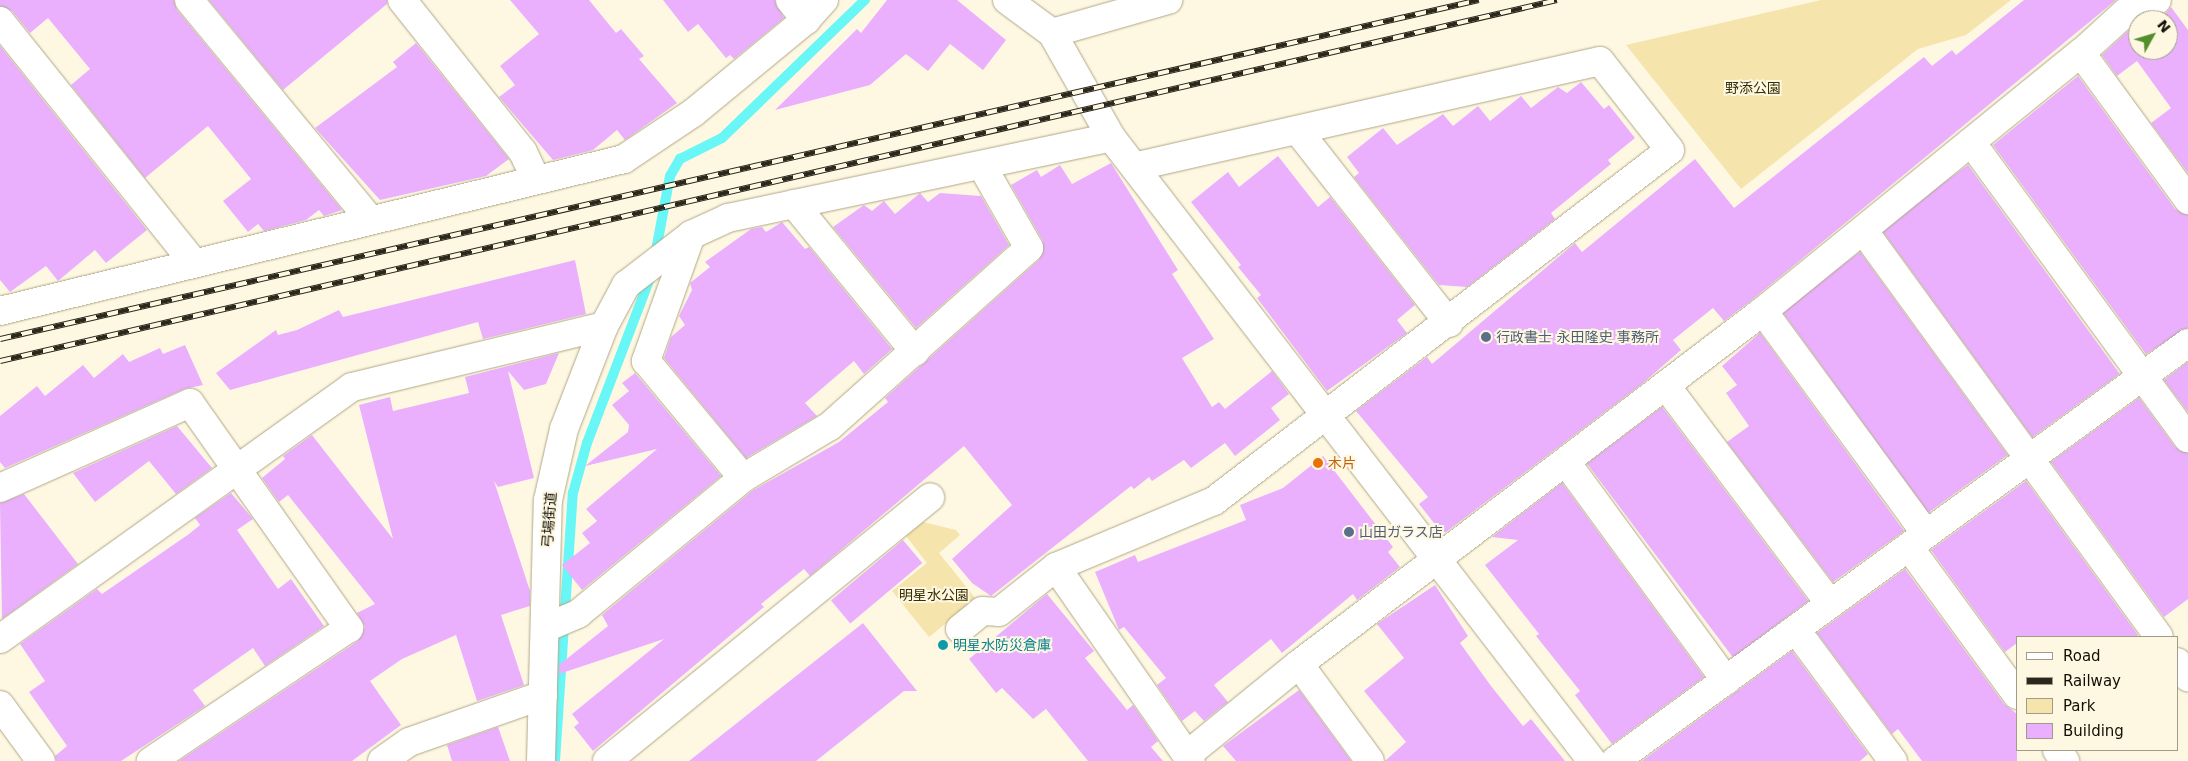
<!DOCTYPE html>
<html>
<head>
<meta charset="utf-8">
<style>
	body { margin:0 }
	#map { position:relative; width:2188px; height:761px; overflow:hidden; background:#fef8e3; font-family:"DejaVu Sans","Noto Sans JP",sans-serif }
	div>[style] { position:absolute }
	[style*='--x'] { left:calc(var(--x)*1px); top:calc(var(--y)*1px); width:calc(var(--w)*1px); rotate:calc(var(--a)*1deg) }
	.green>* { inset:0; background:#f5e4ab }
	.stream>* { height:10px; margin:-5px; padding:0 5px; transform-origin:5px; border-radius:5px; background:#69f6f6 }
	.building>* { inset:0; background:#eab0fe; transform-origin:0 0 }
	.roads { filter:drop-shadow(0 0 1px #b0a786) drop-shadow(0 0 1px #b0a786) }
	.minor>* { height:28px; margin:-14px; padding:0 14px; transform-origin:14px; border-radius:14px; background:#fff }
	.rail>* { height:5.5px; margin-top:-2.75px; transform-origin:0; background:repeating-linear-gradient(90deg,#fef8e3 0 11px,#2b271b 0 22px); box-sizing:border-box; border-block:1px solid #2b271b }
	.dots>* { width:14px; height:14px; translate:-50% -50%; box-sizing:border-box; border:2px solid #fef8e3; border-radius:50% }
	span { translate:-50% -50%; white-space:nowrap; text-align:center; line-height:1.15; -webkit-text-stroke:4px #fef8e3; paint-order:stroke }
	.park-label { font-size:14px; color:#392e02 }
	.service-label { font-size:14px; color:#4e5e75 }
	.left { translate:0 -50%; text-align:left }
	.food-label { font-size:14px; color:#c56008 }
	.street-label { font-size:14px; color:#130f04 }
	.culture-label { font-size:14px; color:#0d838f }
	.legend { position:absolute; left:2016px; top:636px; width:162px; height:115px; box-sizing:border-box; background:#fef8e3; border:1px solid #a09b8a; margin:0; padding:6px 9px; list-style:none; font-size:15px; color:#130f04 }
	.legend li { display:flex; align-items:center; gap:10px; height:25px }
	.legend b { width:25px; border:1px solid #a09b8a }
	.north { position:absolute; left:2128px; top:10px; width:50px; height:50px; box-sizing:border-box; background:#fef8e3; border:1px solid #a09b8a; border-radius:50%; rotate:51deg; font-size:14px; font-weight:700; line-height:20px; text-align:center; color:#130f04 }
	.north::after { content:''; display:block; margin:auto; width:18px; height:22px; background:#548f2d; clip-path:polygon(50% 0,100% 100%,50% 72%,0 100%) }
</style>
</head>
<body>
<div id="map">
	<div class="green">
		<i style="clip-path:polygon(1821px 0,2011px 0,1966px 35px,1918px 49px,1741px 189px,1626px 45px)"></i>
		<i style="clip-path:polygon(923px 522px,956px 530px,960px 535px,939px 553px,976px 599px,929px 637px,892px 591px,927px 563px,906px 536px)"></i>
	</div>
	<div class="stream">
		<i style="--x:655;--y:256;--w:81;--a:-79.4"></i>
		<i style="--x:670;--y:176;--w:20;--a:-60"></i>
		<i style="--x:680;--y:159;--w:47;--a:-26.6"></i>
		<i style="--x:722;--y:138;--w:199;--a:-44"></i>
		<i style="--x:555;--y:761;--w:269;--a:-86.2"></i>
		<i style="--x:573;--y:493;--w:52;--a:-74.4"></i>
		<i style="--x:587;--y:443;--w:182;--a:-69.1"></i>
	</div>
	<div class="building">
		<i style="clip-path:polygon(0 0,174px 0,177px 10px,342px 210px,324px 216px,319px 210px,306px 220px,264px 231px,258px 224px,248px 232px,223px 201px,251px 179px,208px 126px,145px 178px,71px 85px,90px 69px,48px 18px,30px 33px,12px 11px,0 6px)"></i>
		<i style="clip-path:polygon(209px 0,387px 0,387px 4px,283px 90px)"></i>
		<i style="clip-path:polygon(510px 0,589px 0,616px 33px,621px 29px,644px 56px,639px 59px,677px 103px,625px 140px,617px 130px,593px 150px,553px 160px,499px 97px,515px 85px,500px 66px,539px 34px)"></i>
		<i style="clip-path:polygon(663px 0,775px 0,784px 18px,734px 59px,730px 55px,726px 58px,698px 24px,688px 32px)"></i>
		<i style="clip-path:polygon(887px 0,957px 0,1006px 40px,983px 70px,950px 44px,928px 71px,906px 54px,870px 85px,775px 110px,857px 29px,861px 33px)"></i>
		<i style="clip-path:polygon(2024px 0,2116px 0,1753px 299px,1724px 321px,1713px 308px,1673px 340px,1681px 350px,1643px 383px,1446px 532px,1441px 532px,1419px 504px,1428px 497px,1356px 411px,1427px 357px,1432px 364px,1575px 243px,1582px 252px,1695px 159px,1734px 208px,1924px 57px,1932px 66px,1952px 50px,1956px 55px)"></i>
		<i style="clip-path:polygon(2171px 7px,2188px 30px,2188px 173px,2151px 123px,2171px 108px,2137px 61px,2117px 76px,2102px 55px,2138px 22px,2138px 50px,2168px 50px,2168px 20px,2141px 20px,2166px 13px)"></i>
		<i style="clip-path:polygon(416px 43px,509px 159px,486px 176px,380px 200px,315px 128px,397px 67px,393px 62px)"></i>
		<i style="clip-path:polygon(0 46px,147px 230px,106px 263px,95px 250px,58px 281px,46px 266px,10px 292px,0 280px)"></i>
		<i style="clip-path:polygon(2078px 76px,2175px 209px,2188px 215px,2188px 328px,2146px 354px,1993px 145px)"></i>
		<i style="clip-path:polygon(1581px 82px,1604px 109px,1609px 105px,1635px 138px,1608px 160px,1611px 164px,1551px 213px,1555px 219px,1467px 287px,1439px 285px,1354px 177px,1359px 173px,1347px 157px,1383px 128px,1397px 145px,1443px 114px,1453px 126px,1478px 106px,1490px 121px,1521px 96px,1531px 108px,1558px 87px,1567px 93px)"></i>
		<i style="clip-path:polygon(1278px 156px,1318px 207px,1330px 197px,1415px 305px,1397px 320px,1407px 333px,1327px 391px,1257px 298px,1261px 295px,1238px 267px,1241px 265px,1191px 202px,1228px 172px,1239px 187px)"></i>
		<i style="clip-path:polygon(1111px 163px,1178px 270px,1172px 274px,1214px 339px,1182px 358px,1212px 407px,1219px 402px,1225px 409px,1272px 371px,1289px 394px,1271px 408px,1280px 420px,1235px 456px,1225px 443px,1191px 468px,1184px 460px,1152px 481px,1149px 477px,1134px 489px,1131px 486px,991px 596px,972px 583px,952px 559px,1012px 505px,964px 446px,810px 576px,804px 569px,761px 604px,764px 607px,593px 751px,574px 727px,579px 723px,572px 714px,664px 639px,559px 674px,559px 665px,608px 626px,602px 615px,752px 491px,839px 442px,888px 402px,885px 398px,1039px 260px,1043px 241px,1011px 185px,1037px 170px,1041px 177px,1060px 165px,1072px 184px)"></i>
		<i style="left:1968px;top:165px;width:258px;height:108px;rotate:54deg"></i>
		<i style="clip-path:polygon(920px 193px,928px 202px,940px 193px,981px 196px,1009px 245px,916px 328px,833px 227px,864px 205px,872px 211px,884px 201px,895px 214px)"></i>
		<i style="clip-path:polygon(782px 222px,805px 249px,809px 247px,892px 349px,864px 374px,854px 361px,805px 403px,817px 416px,746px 458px,664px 358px,671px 337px,685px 325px,679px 316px,692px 290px,690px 283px,710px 267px,705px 262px,751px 229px,762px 227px,766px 232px)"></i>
		<i style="left:1860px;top:252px;width:251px;height:98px;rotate:54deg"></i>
		<i style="clip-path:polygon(575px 260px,586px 314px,483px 339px,478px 322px,230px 390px,216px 373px,276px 330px,278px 335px,297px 330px,339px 310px,343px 317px)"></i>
		<i style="clip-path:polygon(1760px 333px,1904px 531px,1833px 582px,1727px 442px,1749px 426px,1726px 393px,1737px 385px,1722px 366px)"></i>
		<i style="clip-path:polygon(185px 345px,203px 385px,184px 389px,5px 468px,0 462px,0 416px,37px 386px,45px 396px,83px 365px,94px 378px,123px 354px,129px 362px,160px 348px,163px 354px)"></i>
		<i style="clip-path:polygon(559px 353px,546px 384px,524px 390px,508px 371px,534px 478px,498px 487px,494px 481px,530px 591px,530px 606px,501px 615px,524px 685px,477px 701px,456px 635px,402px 659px,370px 681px,401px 725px,352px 761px,179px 761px,358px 641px,365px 627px,357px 613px,375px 604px,288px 495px,279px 502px,262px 478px,285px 459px,283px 456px,312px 435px,393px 539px,359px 405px,390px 397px,393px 411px,469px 393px,465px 377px)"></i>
		<i style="clip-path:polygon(2188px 362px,2188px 412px,2164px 380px)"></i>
		<i style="clip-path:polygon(635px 373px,721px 476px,582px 590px,562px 565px,590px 543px,582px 533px,597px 521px,586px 509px,657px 449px,585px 466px,628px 432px,629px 425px,612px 405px,629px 391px,622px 383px)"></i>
		<i style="clip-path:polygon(2139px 398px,2175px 447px,2188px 453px,2188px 599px,2164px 617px,2051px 462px)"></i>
		<i style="left:1662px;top:407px;width:243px;height:94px;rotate:53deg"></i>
		<i style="clip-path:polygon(177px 426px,212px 468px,176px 494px,149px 461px,95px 502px,73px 473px)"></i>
		<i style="clip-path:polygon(1323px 456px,1393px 547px,1388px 552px,1400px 567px,1357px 600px,1353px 594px,1282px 653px,1271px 639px,1214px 685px,1228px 702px,1204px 721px,1195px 711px,1182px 721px,1157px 685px,1166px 678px,1124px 627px,1119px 630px,1095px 572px,1135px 555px,1138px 562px,1246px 520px,1240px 505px,1283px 488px)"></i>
		<i style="clip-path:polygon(2026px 481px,2138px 635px,2136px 637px,2017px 637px,2017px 643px,2005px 652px,1931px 550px)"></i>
		<i style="clip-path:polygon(1562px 483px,1704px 677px,1612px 744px,1575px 695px,1580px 691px,1536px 636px,1539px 634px,1485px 565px,1518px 540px,1492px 537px)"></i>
		<i style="clip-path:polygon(231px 493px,253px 519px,237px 530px,278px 589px,291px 579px,324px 626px,265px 666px,253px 648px,193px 690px,205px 706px,121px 761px,56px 761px,55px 756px,67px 746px,29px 692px,45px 681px,20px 644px,97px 589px,102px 594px,189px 534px,200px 525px,195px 518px)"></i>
		<i style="clip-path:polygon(24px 494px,78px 564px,2px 619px,0 503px)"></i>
		<i style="left:903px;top:540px;width:30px;height:94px;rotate:50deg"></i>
		<i style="clip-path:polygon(1905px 569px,2004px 704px,2017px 714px,2017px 761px,1922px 761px,1898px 729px,1892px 734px,1817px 633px)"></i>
		<i style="clip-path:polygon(1435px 585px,1468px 636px,1460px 643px,1491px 686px,1523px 726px,1531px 719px,1565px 761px,1385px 761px,1406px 742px,1364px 691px,1404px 658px,1377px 624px)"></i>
		<i style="clip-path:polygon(1047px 594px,1094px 651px,1085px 658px,1127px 710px,1133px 705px,1158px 741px,1151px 747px,1163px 761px,1088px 761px,1046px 709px,1033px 719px,1002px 688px,996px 693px,969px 659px)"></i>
		<i style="clip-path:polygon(863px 623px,917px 691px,904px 691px,816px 761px,689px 761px)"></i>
		<i style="clip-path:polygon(1792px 651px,1868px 754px,1860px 761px,1642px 761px)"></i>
		<i style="clip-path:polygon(1299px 690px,1351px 761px,1236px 761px,1223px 746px)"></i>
		<i style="clip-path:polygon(498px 727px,510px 761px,452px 761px,447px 745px)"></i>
	</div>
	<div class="roads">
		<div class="minor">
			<i style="--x:189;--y:0;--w:283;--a:50.5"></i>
			<i style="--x:402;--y:0;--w:194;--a:51.5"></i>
			<i style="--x:523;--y:152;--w:31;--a:65"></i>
			<i style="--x:790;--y:0;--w:26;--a:51"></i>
			<i style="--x:1007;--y:0;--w:56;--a:36.3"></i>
			<i style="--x:1052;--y:33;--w:120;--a:60.4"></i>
			<i style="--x:1111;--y:137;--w:788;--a:52.37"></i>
			<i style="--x:0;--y:21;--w:307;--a:51.3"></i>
			<i style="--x:1052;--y:33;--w:121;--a:-15.9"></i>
			<i style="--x:2081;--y:53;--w:182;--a:53.9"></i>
			<i style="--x:1299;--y:132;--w:243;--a:51.9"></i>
			<i style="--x:1971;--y:142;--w:367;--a:53.8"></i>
			<i style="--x:794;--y:204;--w:191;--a:50.7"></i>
			<i style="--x:1863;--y:230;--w:503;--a:53.97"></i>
			<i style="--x:691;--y:235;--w:134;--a:109.7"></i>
			<i style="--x:646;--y:361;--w:152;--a:50.3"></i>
			<i style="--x:0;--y:311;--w:642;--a:-13.69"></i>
			<i style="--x:624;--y:159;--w:83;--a:-33.7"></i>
			<i style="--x:693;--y:113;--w:146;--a:-39.5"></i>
			<i style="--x:806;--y:20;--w:27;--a:-48"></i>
			<i style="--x:1763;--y:311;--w:276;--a:53.8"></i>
			<i style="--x:1666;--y:386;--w:273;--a:53"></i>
			<i style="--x:1566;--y:462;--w:271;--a:53.8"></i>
			<i style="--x:0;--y:488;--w:208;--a:-24.1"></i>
			<i style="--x:190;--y:403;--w:276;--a:54.8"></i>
			<i style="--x:349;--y:628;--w:239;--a:146.1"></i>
			<i style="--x:1909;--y:547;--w:183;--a:53.9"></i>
			<i style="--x:1056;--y:567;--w:236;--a:55.2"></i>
			<i style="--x:545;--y:628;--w:36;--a:-23"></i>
			<i style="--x:578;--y:614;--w:214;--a:-39.5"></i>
			<i style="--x:743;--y:478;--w:101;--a:-30.9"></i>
			<i style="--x:830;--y:426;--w:267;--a:-41.8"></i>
			<i style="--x:1029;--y:248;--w:95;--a:-119.8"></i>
			<i style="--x:960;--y:629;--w:28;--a:-39"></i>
			<i style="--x:982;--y:611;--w:17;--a:3"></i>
			<i style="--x:999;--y:612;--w:73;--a:-38.3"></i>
			<i style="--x:1056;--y:567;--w:171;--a:-22.7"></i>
			<i style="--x:1214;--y:501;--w:575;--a:-37.59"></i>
			<i style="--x:1670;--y:150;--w:113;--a:-128.2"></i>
			<i style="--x:1600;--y:61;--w:477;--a:167.2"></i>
			<i style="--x:1796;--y:630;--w:163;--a:53.5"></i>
			<i style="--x:0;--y:639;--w:433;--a:-35.6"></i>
			<i style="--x:352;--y:387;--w:259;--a:-13.6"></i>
			<i style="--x:2177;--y:662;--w:19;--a:54"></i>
			<i style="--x:1299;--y:664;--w:120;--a:53.8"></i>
			<i style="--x:0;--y:705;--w:69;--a:53.8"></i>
			<i style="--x:2057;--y:750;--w:14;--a:54"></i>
			<i style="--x:1187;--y:755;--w:144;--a:-39.1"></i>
			<i style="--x:1299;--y:664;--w:583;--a:-37.26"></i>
			<i style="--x:1763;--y:311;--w:409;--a:-39.1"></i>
			<i style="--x:2081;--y:53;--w:74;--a:-42.3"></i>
			<i style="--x:2136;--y:3;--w:21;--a:-8"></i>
			<i style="--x:382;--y:761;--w:33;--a:-35"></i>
			<i style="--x:409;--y:742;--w:142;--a:-19.3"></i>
			<i style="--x:541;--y:761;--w:261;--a:-88.5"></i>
			<i style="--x:548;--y:500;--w:73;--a:-77.3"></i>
			<i style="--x:564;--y:429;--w:110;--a:-68.8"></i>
			<i style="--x:604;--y:326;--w:47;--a:-61.8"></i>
			<i style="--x:626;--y:285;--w:82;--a:-37.6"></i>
			<i style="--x:691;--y:235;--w:41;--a:-24.7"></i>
			<i style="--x:728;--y:218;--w:391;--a:-11.9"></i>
			<i style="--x:607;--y:761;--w:417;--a:-39.2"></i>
			<i style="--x:1615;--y:761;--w:709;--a:-36.11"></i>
		</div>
	</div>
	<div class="rail">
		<i style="--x:0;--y:339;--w:1517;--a:-12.91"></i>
		<i style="--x:0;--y:361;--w:1598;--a:-13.05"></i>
	</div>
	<div class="dots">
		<i style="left:1486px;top:337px;background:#5c6f8a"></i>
		<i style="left:1318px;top:463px;background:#e8710a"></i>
		<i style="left:1349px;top:532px;background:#5c6f8a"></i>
		<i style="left:943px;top:645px;background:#0f9aa8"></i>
	</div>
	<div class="park-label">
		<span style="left:1753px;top:88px">野添公園</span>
		<span style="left:934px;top:595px">明星水公園</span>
	</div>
	<div class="service-label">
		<span class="left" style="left:1496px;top:337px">行政書士 永田隆史 事務所</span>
		<span class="left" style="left:1359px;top:532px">山田ガラス店</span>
	</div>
	<div class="food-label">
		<span class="left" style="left:1328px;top:463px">木片</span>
	</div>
	<div class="street-label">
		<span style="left:549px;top:520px;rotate:-86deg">弓場街道</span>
	</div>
	<div class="culture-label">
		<span class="left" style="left:953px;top:645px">明星水防災倉庫</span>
	</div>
	<ul class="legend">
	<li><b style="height:6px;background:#fff"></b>Road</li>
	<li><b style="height:6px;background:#2b271b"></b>Railway</li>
	<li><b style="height:14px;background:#f5e4ab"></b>Park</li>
	<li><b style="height:14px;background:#eab0fe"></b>Building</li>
	</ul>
	<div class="north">N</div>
</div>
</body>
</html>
